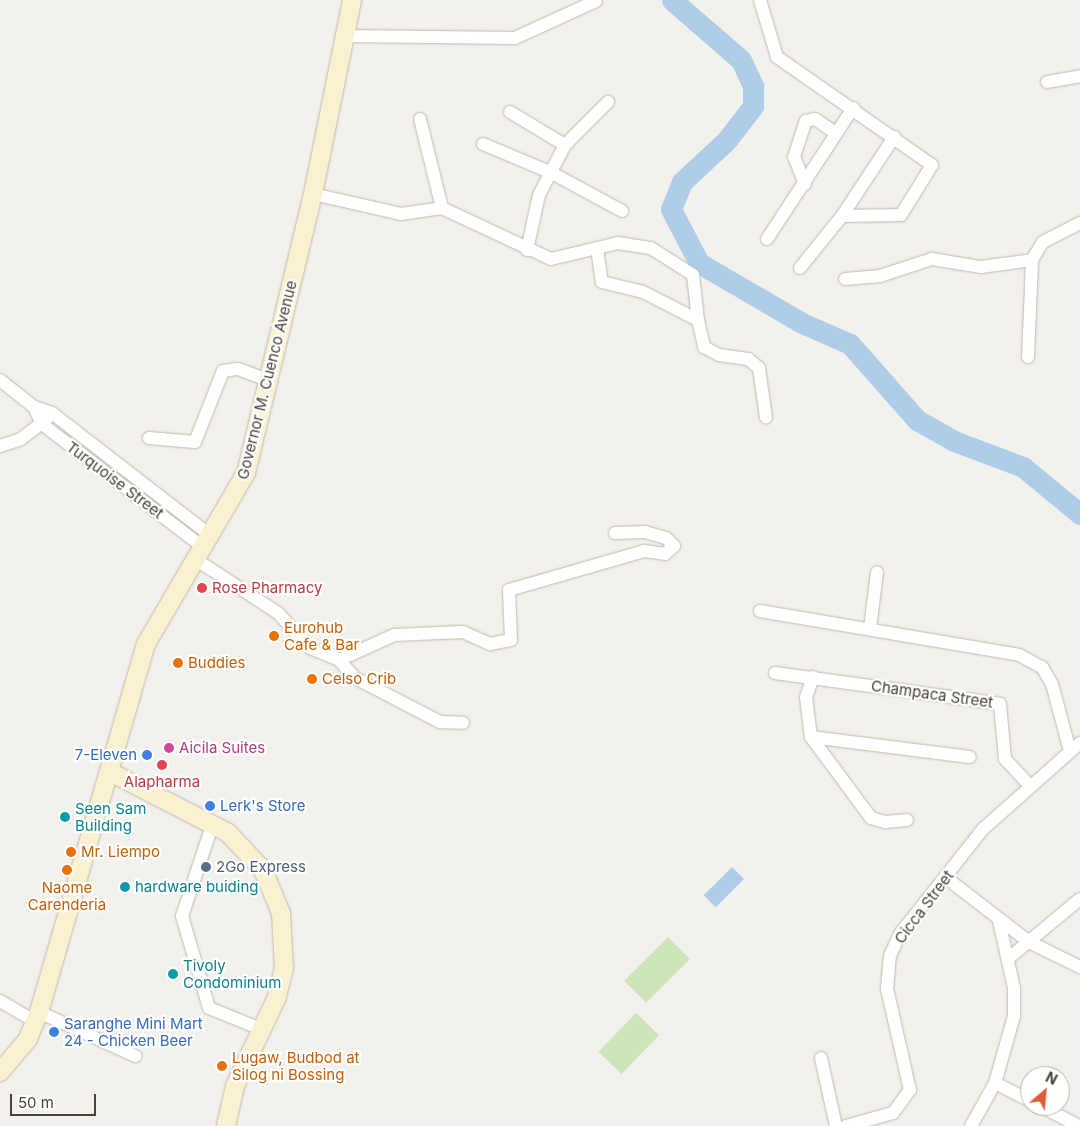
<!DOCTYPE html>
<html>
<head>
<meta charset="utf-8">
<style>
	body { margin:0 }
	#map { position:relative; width:1080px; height:1126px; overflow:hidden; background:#f3f1eb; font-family:Inter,sans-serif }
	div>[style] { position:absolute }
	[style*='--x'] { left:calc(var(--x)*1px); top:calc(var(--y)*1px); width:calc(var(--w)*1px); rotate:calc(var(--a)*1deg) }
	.green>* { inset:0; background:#cde3b9; transform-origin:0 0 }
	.water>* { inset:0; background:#afcde8; transform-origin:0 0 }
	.river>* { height:21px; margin:-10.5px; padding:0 10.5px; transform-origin:10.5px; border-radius:10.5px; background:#afcde8 }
	.roads { filter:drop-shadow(0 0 1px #beb9ae) drop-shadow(0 0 1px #beb9ae) }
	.street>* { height:12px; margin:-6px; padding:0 6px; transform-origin:6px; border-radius:6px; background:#fff }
	.secondary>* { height:18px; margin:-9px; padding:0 9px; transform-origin:9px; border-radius:9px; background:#f9f1d0 }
	.dots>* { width:14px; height:14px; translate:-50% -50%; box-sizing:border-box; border:2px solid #fff; border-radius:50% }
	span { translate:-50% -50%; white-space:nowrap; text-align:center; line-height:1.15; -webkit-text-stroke:4.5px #fff; paint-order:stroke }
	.street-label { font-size:15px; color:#474239 }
	.health-label { font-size:15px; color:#be3a42 }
	.left { translate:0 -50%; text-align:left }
	.food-label { font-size:15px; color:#c56008 }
	.hotel-label { font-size:15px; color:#b23c85 }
	.shop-label { font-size:15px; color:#366cbe }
	.right { translate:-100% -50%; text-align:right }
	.culture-label { font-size:15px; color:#0d838f }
	.service-label { font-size:15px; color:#4e5e75 }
	.north { position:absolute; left:1020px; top:1066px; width:50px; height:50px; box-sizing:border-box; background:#fff; border:1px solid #b5b3b0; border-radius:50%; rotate:27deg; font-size:14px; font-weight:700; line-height:20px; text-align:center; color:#474239 }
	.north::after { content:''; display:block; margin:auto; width:18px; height:22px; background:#e15a34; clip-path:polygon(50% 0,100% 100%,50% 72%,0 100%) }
	.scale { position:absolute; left:10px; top:1094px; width:86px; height:22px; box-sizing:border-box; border:2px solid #474239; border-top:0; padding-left:6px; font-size:15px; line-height:18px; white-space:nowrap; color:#474239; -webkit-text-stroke:4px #fff; paint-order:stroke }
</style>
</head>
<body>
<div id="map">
	<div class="green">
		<i style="left:668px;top:937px;width:31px;height:62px;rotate:45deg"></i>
		<i style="left:636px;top:1013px;width:32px;height:54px;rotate:44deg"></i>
	</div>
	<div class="water">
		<i style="left:732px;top:867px;width:17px;height:40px;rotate:45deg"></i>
	</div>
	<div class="river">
		<i style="--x:672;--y:0;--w:91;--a:41"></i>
		<i style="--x:741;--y:60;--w:29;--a:65"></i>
		<i style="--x:753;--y:86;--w:20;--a:90"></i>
		<i style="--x:753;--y:106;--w:43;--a:127.4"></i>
		<i style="--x:727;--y:140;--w:62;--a:137"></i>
		<i style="--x:682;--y:182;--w:29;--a:112"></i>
		<i style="--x:671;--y:209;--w:61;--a:62.6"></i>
		<i style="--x:699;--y:263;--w:119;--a:30.2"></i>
		<i style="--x:802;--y:323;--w:52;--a:23.6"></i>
		<i style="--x:850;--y:344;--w:101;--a:48.6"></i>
		<i style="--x:917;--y:420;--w:43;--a:29.6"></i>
		<i style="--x:954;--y:441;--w:74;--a:20.6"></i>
		<i style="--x:1023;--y:467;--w:74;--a:39.5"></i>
	</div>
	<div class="roads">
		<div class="street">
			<i style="--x:760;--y:0;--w:59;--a:73.4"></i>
			<i style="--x:777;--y:57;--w:189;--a:34.9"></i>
			<i style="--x:932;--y:165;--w:59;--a:121.8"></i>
			<i style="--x:901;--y:215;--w:59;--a:179"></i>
			<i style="--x:347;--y:36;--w:168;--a:0.7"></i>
			<i style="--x:515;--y:38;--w:89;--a:-24.6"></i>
			<i style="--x:1047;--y:82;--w:34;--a:-10"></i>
			<i style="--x:510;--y:112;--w:64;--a:31"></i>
			<i style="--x:420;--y:119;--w:92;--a:76.1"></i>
			<i style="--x:483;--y:144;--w:73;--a:22.7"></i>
			<i style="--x:550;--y:172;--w:82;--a:28.4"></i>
			<i style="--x:805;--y:184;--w:29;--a:-112"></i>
			<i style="--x:794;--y:157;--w:38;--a:-72"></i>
			<i style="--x:806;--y:121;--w:9;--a:-13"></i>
			<i style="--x:815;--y:119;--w:25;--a:34"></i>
			<i style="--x:313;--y:194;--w:90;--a:12.8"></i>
			<i style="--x:401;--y:214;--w:41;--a:-8.3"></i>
			<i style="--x:442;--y:208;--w:120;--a:25.1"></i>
			<i style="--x:551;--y:259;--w:69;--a:-13.4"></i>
			<i style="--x:618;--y:243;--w:33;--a:9"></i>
			<i style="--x:651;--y:248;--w:50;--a:32.7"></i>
			<i style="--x:693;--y:275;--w:45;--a:83.7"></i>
			<i style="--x:767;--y:239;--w:157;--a:-56.7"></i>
			<i style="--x:597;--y:248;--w:34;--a:82"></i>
			<i style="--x:602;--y:282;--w:42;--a:13.7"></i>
			<i style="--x:643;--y:292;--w:62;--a:27"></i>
			<i style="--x:698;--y:320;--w:28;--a:77"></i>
			<i style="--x:704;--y:347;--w:17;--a:28"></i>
			<i style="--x:719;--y:355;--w:29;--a:8"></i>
			<i style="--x:748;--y:359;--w:14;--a:39"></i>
			<i style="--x:759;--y:368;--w:50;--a:82"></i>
			<i style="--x:527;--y:250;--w:56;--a:-77.7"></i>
			<i style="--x:539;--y:195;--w:56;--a:-62.5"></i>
			<i style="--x:565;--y:145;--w:61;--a:-45"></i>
			<i style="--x:800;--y:268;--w:67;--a:-51.1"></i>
			<i style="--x:842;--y:216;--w:95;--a:-56.6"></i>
			<i style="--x:845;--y:279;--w:35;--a:-5"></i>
			<i style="--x:880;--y:276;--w:55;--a:-18.1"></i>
			<i style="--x:932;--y:259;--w:50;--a:9.3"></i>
			<i style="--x:981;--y:267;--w:51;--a:-7.8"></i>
			<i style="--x:1032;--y:260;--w:21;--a:-59"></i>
			<i style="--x:1043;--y:242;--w:42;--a:-27.2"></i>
			<i style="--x:1028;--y:357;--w:97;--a:-87.6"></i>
			<i style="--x:0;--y:380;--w:43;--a:38.5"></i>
			<i style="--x:34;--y:407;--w:19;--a:18"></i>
			<i style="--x:52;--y:413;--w:201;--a:37.7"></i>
			<i style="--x:34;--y:407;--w:19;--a:65"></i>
			<i style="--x:42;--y:424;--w:203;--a:37.4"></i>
			<i style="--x:149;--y:438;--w:46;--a:5"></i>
			<i style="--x:195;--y:442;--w:76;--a:-68.5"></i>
			<i style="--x:223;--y:371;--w:15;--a:-8"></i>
			<i style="--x:238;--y:369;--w:33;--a:20"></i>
			<i style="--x:0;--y:446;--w:22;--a:-18"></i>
			<i style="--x:21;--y:439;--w:33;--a:-38"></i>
			<i style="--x:195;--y:559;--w:99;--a:33"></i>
			<i style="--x:278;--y:613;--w:47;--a:47.6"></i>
			<i style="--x:310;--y:648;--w:31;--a:22"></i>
			<i style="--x:339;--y:660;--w:24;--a:48"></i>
			<i style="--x:355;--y:678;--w:96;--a:27.4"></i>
			<i style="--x:440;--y:722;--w:23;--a:2"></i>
			<i style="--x:760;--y:611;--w:263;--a:9.6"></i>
			<i style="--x:1019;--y:655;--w:26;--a:28"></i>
			<i style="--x:1042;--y:667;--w:20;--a:60"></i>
			<i style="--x:1052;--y:684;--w:69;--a:75"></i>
			<i style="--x:870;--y:629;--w:57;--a:-83"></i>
			<i style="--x:339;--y:660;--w:60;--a:-24.4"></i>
			<i style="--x:394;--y:635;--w:69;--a:-2.5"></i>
			<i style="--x:463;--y:632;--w:30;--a:24"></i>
			<i style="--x:490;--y:644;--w:21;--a:-11"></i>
			<i style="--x:511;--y:640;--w:50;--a:-92.3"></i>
			<i style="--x:509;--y:590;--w:141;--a:-16.1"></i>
			<i style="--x:644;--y:551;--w:21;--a:8"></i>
			<i style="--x:665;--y:554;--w:12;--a:-42"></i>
			<i style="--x:674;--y:546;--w:11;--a:-135"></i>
			<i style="--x:666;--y:538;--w:22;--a:-164"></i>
			<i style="--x:645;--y:532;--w:30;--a:178"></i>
			<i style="--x:775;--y:673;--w:227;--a:7.8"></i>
			<i style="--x:1000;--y:704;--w:55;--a:84.8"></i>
			<i style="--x:1005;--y:759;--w:35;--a:47"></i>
			<i style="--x:813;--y:677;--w:21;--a:109"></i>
			<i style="--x:806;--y:697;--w:40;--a:82.9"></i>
			<i style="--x:811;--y:737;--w:101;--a:53.5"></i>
			<i style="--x:871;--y:818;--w:15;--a:16"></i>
			<i style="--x:885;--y:822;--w:22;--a:-5"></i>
			<i style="--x:811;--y:737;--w:160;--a:7.2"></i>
			<i style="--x:213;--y:823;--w:98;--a:108.4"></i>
			<i style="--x:182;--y:916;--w:96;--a:73.6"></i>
			<i style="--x:209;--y:1008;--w:56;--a:22"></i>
			<i style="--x:945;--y:877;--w:106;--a:37.7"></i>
			<i style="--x:1029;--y:942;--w:57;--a:26.1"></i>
			<i style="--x:1009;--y:958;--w:92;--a:-39.7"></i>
			<i style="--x:0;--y:1001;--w:42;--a:30.3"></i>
			<i style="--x:39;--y:1012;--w:106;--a:24.6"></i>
			<i style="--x:821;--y:1058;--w:70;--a:77.6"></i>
			<i style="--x:995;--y:1083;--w:39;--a:27"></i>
			<i style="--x:1040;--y:1106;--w:44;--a:27.1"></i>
			<i style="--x:846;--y:1126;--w:49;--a:-15.5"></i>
			<i style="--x:893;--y:1113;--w:29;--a:-54"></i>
			<i style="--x:910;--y:1090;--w:104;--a:-102.8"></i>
			<i style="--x:887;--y:989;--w:33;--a:-85"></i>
			<i style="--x:890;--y:956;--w:24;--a:-66"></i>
			<i style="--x:900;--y:934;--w:134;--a:-51.7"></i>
			<i style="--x:983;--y:829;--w:130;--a:-41.6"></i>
			<i style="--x:971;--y:1126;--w:49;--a:-60.8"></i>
			<i style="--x:995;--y:1083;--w:70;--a:-74.2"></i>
			<i style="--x:1014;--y:1016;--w:28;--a:-90"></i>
			<i style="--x:1014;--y:988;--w:69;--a:-102.6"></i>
		</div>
		<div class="secondary">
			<i style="--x:112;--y:773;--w:131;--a:27.3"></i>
			<i style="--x:228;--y:833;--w:51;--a:46.6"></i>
			<i style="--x:263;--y:870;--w:47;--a:67.3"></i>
			<i style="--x:281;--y:913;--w:55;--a:86.9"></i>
			<i style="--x:284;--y:968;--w:30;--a:104"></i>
			<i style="--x:277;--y:997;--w:98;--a:115.3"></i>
			<i style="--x:235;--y:1086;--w:41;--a:102.7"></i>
			<i style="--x:0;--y:1072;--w:43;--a:-49.7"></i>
			<i style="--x:28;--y:1039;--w:29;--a:-68"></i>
			<i style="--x:39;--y:1012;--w:383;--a:-73.8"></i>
			<i style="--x:146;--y:644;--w:198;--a:-59.7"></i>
			<i style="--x:246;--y:473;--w:287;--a:-76.5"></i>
			<i style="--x:313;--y:194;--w:198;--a:-78.6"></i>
		</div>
	</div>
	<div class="dots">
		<i style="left:202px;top:588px;background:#e0444e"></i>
		<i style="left:274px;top:636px;background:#e8710a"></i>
		<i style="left:178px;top:663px;background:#e8710a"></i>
		<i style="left:312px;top:679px;background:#e8710a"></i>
		<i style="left:169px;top:748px;background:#d1479c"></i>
		<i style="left:147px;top:755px;background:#3f7fe0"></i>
		<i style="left:162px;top:765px;background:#e0444e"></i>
		<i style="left:210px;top:806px;background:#3f7fe0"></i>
		<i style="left:65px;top:817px;background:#0f9aa8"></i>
		<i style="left:71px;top:852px;background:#e8710a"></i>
		<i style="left:206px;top:867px;background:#5c6f8a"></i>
		<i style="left:67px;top:870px;background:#e8710a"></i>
		<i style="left:125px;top:887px;background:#0f9aa8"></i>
		<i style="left:173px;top:974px;background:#0f9aa8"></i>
		<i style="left:54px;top:1032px;background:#3f7fe0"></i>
		<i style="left:222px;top:1066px;background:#e8710a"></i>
	</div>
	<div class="street-label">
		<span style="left:267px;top:380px;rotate:-76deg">Governor M. Cuenco Avenue</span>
		<span style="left:115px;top:480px;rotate:37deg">Turquoise Street</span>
		<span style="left:932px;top:694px;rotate:8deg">Champaca Street</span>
		<span style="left:924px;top:907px;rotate:-53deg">Cicca Street</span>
	</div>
	<div class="health-label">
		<span class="left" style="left:212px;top:588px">Rose Pharmacy</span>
		<span style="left:162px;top:782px">Alapharma</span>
	</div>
	<div class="food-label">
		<span class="left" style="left:284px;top:636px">Eurohub<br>Cafe &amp; Bar</span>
		<span class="left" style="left:188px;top:663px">Buddies</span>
		<span class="left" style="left:322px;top:679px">Celso Crib</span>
		<span class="left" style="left:81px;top:852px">Mr. Liempo</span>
		<span style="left:67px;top:896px">Naome<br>Carenderia</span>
		<span class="left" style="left:232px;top:1066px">Lugaw, Budbod at<br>Silog ni Bossing</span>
	</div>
	<div class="hotel-label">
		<span class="left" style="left:179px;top:748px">Aicila Suites</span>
	</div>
	<div class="shop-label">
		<span class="right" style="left:137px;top:755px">7-Eleven</span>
		<span class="left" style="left:220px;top:806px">Lerk's Store</span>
		<span class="left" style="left:64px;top:1032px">Saranghe Mini Mart<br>24 - Chicken Beer</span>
	</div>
	<div class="culture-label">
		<span class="left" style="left:75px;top:817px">Seen Sam<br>Building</span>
		<span class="left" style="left:135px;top:887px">hardware buiding</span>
		<span class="left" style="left:183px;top:974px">Tivoly<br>Condominium</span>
	</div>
	<div class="service-label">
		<span class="left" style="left:216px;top:867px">2Go Express</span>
	</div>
	<div class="north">N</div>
	<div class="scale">50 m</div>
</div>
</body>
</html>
